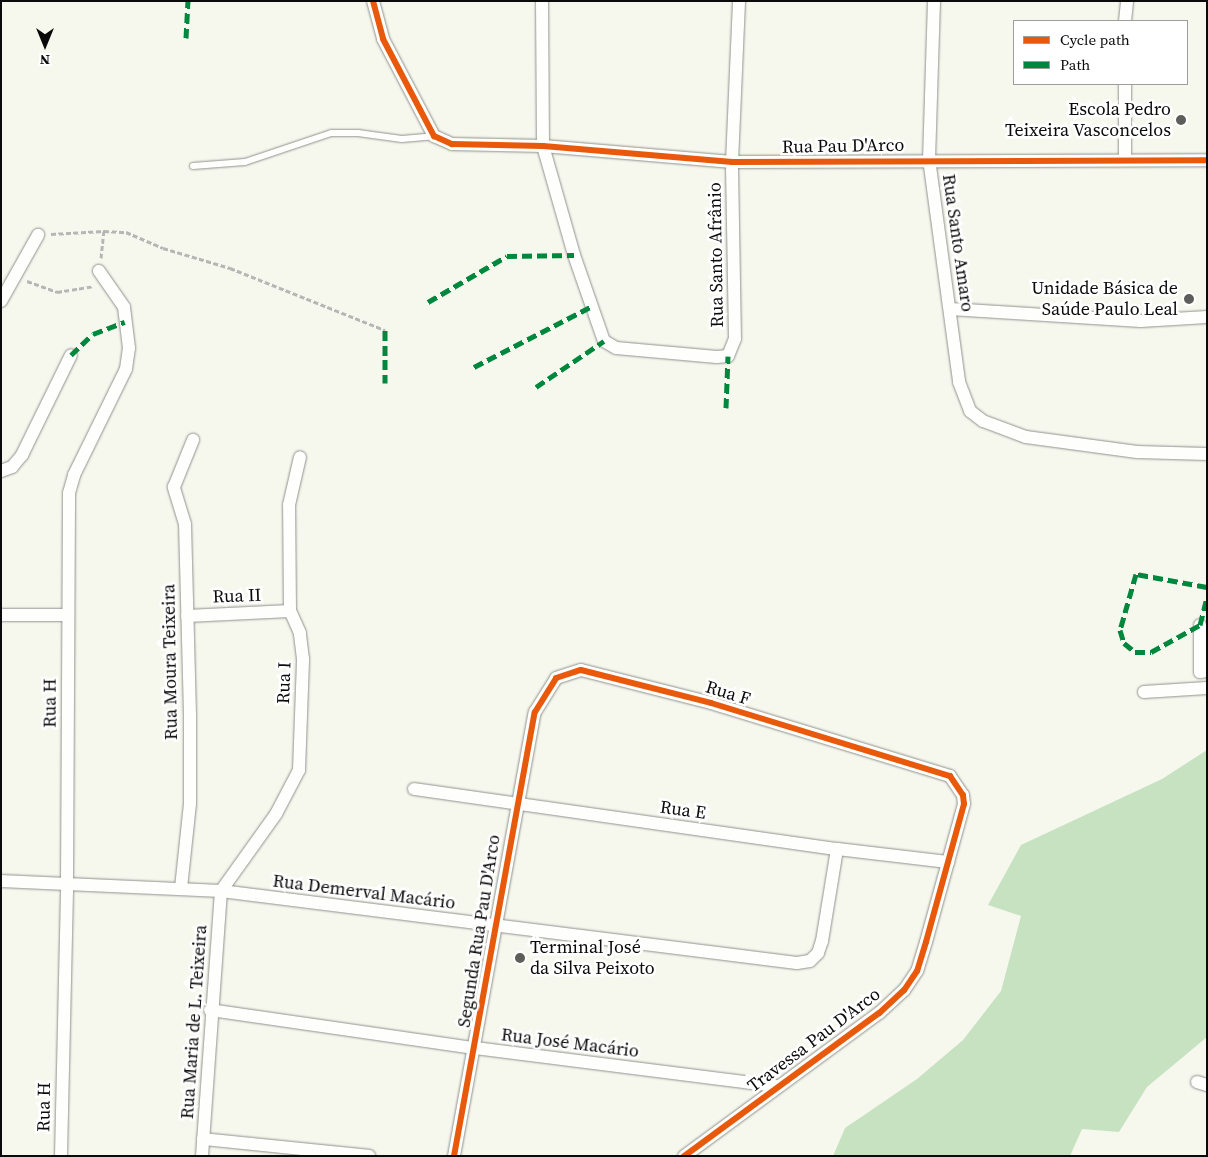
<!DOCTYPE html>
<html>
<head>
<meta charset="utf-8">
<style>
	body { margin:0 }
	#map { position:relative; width:1208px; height:1157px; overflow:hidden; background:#f6f8ee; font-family:"Source Serif 4",serif }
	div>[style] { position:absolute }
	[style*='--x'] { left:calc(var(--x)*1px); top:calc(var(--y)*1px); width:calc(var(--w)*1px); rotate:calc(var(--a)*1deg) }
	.forest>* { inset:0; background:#c7e2c0 }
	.path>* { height:3px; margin-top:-1.5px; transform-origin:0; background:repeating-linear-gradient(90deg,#b6b7b5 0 5px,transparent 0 7.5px) }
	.roads { filter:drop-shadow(0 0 1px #90918d) drop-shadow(0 0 1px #90918d) }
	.service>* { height:6px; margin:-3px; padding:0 3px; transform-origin:3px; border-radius:3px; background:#fefefc }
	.minor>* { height:12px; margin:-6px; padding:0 6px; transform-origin:6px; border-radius:6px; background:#fefefc }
	.quiet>* { height:5px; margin-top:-2.5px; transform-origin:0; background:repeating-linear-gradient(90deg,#00873e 0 10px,transparent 0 15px) }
	.cycleway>* { height:6px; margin:-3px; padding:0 3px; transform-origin:3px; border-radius:3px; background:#e8590c }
	.dots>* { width:14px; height:14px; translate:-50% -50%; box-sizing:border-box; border:2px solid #fff; border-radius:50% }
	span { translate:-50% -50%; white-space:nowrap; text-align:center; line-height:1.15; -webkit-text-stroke:5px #fff; paint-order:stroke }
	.poi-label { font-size:18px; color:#0a0a0a }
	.right { translate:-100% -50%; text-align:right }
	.left { translate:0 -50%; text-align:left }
	.street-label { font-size:18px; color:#0a0a0a }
	.frame { position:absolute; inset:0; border:2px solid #0a0a0a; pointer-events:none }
	.legend { position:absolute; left:1013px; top:20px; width:175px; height:65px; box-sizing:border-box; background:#fff; border:1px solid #9d9d9d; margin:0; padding:6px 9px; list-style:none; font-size:15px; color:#0a0a0a }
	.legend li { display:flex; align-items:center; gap:10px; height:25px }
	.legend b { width:25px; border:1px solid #9d9d9d }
	.north { position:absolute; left:20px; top:20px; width:50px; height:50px; -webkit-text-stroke:4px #fff; paint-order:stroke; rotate:180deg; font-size:14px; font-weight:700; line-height:20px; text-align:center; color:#0a0a0a }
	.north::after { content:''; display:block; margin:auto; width:18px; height:22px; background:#0a0a0a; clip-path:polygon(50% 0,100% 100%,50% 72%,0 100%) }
</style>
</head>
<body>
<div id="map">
	<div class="forest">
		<i style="clip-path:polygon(1207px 750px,1207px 1037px,1147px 1087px,1119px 1132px,1082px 1129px,1070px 1156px,833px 1156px,845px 1128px,917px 1079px,963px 1040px,1001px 991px,1021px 916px,988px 905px,1021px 845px,1162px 779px)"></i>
	</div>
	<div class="path">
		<i style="--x:51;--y:234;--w:53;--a:-3.2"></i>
		<i style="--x:101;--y:258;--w:27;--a:-84"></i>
		<i style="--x:104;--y:231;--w:22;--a:3"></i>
		<i style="--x:126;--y:232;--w:40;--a:23.4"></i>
		<i style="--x:163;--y:248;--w:70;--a:16.6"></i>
		<i style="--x:230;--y:268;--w:167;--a:21.8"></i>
		<i style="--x:27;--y:281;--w:32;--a:20"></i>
		<i style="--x:57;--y:292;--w:36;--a:-9"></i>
	</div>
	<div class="roads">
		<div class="service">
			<i style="--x:193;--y:166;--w:52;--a:-4.4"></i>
			<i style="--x:245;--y:162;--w:91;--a:-18.6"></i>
			<i style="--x:331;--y:133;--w:27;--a:0"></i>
			<i style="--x:358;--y:133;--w:44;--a:7.8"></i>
			<i style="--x:402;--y:139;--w:32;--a:-5"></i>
		</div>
		<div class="minor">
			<i style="--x:373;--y:1;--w:39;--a:75"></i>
			<i style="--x:383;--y:39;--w:110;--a:62.3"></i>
			<i style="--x:434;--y:136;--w:20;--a:24"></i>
			<i style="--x:452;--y:144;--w:91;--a:1.3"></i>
			<i style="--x:543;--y:146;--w:190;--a:4.8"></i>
			<i style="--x:732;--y:162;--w:475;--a:-0.2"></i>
			<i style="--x:542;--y:1;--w:145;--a:89.6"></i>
			<i style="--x:543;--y:146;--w:113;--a:74.1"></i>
			<i style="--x:574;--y:255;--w:91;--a:70.8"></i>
			<i style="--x:604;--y:341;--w:14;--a:30"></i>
			<i style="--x:616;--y:348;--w:101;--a:5.1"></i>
			<i style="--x:717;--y:357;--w:11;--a:-5"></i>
			<i style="--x:728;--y:356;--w:18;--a:-68"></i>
			<i style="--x:735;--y:339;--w:177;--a:-91"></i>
			<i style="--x:732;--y:162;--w:161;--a:-87.5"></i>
			<i style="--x:934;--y:1;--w:158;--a:91.8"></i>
			<i style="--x:929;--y:159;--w:225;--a:82.3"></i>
			<i style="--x:959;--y:382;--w:31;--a:69"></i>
			<i style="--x:970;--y:411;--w:16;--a:38"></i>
			<i style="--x:983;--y:421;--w:46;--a:20.4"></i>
			<i style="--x:1026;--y:437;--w:112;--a:7.7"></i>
			<i style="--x:1137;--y:452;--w:70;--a:1.6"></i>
			<i style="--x:1125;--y:21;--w:20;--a:-84"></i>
			<i style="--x:1125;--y:84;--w:75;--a:90"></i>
			<i style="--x:1;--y:301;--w:76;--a:-60.7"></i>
			<i style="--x:950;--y:309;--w:191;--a:3.6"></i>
			<i style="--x:1141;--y:321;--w:66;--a:-3.5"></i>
			<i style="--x:1;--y:471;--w:12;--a:-20"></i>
			<i style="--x:12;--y:467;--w:16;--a:-50"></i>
			<i style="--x:22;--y:455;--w:111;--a:-63.9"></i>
			<i style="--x:1;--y:615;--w:67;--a:0"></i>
			<i style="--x:187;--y:616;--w:103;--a:-2.8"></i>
			<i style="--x:1200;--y:625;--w:47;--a:90"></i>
			<i style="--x:1200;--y:672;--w:7;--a:-8"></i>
			<i style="--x:1144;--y:692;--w:63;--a:-3.6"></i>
			<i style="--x:414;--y:789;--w:427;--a:8.1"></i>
			<i style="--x:837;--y:849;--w:112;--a:6.7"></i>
			<i style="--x:1;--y:881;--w:220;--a:2.6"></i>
			<i style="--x:221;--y:891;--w:580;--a:7.13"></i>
			<i style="--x:797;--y:963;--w:13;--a:-9"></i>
			<i style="--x:810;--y:961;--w:11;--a:-45"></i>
			<i style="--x:818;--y:953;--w:13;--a:-72"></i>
			<i style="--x:822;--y:941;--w:93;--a:-80.7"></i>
			<i style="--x:181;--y:888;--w:84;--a:-83.9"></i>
			<i style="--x:190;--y:804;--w:89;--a:-90"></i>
			<i style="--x:190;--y:715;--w:191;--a:-91.5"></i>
			<i style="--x:185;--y:524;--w:39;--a:-107"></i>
			<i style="--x:174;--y:487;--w:51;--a:-68"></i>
			<i style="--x:210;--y:1010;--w:268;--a:8.2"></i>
			<i style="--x:475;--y:1048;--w:303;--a:7.2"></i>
			<i style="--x:1197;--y:1082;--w:10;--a:17"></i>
			<i style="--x:203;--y:1139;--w:167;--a:5.8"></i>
			<i style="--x:61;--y:1156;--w:273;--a:-88.7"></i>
			<i style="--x:67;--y:883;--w:390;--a:-89.7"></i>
			<i style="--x:69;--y:493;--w:19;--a:-74"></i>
			<i style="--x:74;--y:475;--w:118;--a:-63.9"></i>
			<i style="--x:126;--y:369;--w:21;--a:-82"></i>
			<i style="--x:129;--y:348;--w:41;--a:-97"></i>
			<i style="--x:124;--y:307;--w:44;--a:-124.8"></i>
			<i style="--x:202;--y:1156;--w:266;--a:-85.9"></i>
			<i style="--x:221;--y:891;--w:95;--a:-54.5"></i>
			<i style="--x:276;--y:814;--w:50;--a:-62.4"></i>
			<i style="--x:299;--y:770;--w:111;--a:-87.9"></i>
			<i style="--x:303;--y:659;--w:26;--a:-97"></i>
			<i style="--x:300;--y:633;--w:24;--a:-114"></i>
			<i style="--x:290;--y:611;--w:106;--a:-90.5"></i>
			<i style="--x:289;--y:505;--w:49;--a:-77.1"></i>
			<i style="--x:454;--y:1156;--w:451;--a:-79.7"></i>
			<i style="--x:535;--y:712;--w:40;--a:-58"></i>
			<i style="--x:556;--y:678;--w:26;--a:-18"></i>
			<i style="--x:581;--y:670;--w:134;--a:14.2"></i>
			<i style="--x:711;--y:703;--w:250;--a:17"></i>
			<i style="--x:950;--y:776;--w:23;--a:56"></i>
			<i style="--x:963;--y:795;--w:9;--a:84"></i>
			<i style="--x:964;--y:804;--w:143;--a:105.4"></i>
			<i style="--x:926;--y:942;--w:30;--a:107"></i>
			<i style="--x:917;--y:971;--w:23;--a:124"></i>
			<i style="--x:904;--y:990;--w:34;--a:137"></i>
			<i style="--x:879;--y:1013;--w:242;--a:143.7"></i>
		</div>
	</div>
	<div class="quiet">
		<i style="--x:186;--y:38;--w:37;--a:-87"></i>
		<i style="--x:428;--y:302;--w:91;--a:-30.2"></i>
		<i style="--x:507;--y:256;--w:67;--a:-0.9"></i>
		<i style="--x:385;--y:330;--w:53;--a:90"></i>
		<i style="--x:71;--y:355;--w:30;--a:-44"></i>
		<i style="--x:93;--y:334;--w:34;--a:-21"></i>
		<i style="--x:474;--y:367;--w:133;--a:-27.3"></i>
		<i style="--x:536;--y:387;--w:82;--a:-34.1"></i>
		<i style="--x:726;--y:408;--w:52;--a:-87.8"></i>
		<i style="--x:1207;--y:587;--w:72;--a:-169.6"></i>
		<i style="--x:1136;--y:574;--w:58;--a:105.9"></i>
		<i style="--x:1120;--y:630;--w:14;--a:73"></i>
		<i style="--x:1124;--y:643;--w:14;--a:39"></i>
		<i style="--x:1135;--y:652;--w:16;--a:0"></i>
		<i style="--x:1151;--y:652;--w:56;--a:-28.9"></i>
		<i style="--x:1200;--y:625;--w:29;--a:-76"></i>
	</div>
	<div class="cycleway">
		<i style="--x:373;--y:1;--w:39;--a:75"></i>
		<i style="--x:383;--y:39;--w:110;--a:62.3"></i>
		<i style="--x:434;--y:136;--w:20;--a:24"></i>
		<i style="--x:452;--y:144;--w:91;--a:1.3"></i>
		<i style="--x:543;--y:146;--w:190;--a:4.8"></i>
		<i style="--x:732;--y:162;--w:475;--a:-0.2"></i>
		<i style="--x:454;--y:1156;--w:451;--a:-79.7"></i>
		<i style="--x:535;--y:712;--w:40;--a:-58"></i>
		<i style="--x:556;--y:678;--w:26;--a:-18"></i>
		<i style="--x:581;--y:670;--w:134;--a:14.2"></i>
		<i style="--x:711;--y:703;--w:250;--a:17"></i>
		<i style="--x:950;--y:776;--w:23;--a:56"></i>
		<i style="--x:963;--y:795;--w:9;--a:84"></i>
		<i style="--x:964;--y:804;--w:143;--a:105.4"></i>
		<i style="--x:926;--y:942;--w:30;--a:107"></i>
		<i style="--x:917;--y:971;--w:23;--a:124"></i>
		<i style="--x:904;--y:990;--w:34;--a:137"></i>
		<i style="--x:879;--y:1013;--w:242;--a:143.7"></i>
	</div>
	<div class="dots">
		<i style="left:1181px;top:120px;background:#5d5d5a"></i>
		<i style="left:1189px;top:299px;background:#5d5d5a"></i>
		<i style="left:520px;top:958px;background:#5d5d5a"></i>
	</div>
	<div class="poi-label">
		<span class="right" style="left:1171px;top:120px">Escola Pedro<br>Teixeira Vasconcelos</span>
		<span class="right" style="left:1178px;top:299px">Unidade Básica de<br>Saúde Paulo Leal</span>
		<span class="left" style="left:530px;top:958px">Terminal José<br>da Silva Peixoto</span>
	</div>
	<div class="street-label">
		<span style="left:843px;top:146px;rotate:-1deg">Rua Pau D'Arco</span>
		<span style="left:958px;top:243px;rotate:82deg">Rua Santo Amaro</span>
		<span style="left:716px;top:255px;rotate:-91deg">Rua Santo Afrânio</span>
		<span style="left:237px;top:596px;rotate:-2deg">Rua II</span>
		<span style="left:170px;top:662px;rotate:-91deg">Rua Moura Teixeira</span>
		<span style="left:284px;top:683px;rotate:-88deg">Rua I</span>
		<span style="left:728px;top:693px;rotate:17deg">Rua F</span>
		<span style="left:50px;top:703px;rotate:-90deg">Rua H</span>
		<span style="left:683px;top:810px;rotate:8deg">Rua E</span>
		<span style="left:364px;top:892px;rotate:7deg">Rua Demerval Macário</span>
		<span style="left:479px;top:931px;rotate:-81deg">Segunda Rua Pau D'Arco</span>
		<span style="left:194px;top:1022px;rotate:-86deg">Rua Maria de L. Teixeira</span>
		<span style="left:814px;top:1040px;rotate:-37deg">Travessa Pau D'Arco</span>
		<span style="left:570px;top:1043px;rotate:7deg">Rua José Macário</span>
		<span style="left:44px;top:1107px;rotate:-89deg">Rua H</span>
	</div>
	<div class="frame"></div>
	<ul class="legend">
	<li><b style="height:6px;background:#e8590c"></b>Cycle path</li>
	<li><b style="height:6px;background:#00873e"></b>Path</li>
	</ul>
	<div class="north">N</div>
</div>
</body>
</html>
